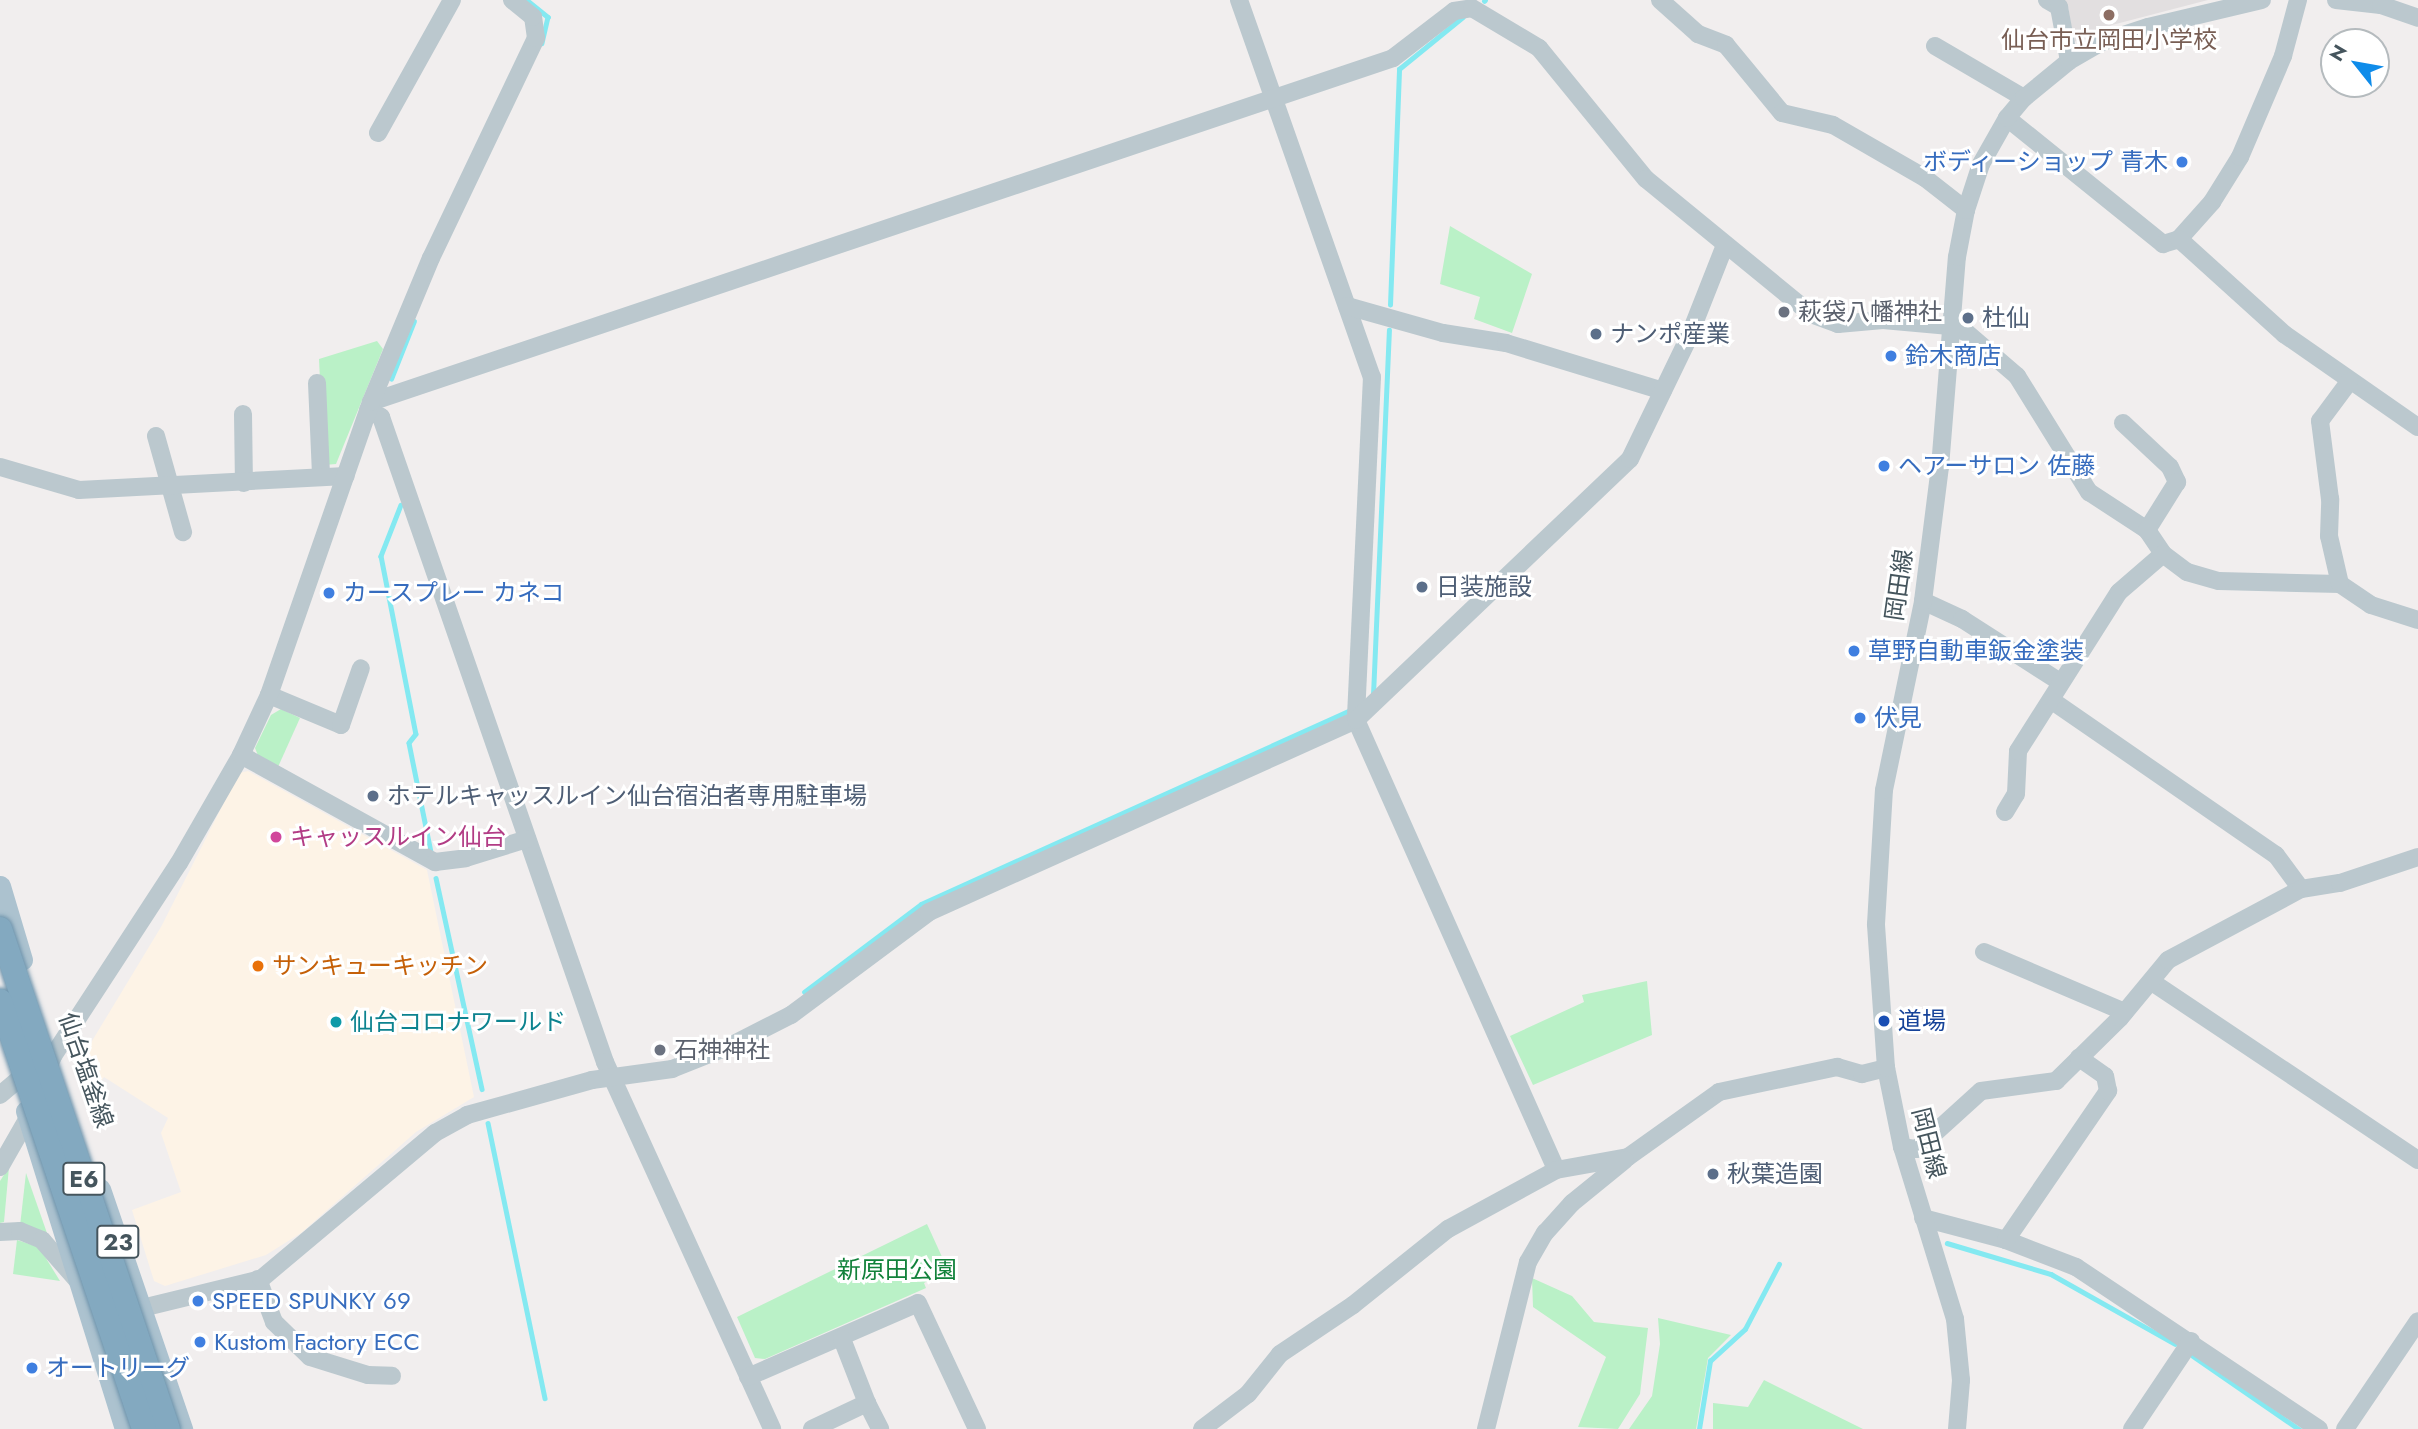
<!DOCTYPE html>
<html>
<head>
<meta charset="utf-8">
<style>
	body { margin:0 }
	#map { position:relative; width:2418px; height:1429px; overflow:hidden; background:#f1eeee; font-family:Jost,"Noto Sans JP",sans-serif }
	div>[style] { position:absolute }
	[style*='--x'] { left:calc(var(--x)*1px); top:calc(var(--y)*1px); width:calc(var(--w)*1px); rotate:calc(var(--a)*1deg) }
	.commercial>* { inset:0; background:#fdf3e6 }
	.education>* { inset:0; background:#e2dfe0 }
	.green>* { inset:0; background:#baf1c7 }
	.stream>* { height:4.5px; margin:-2.25px; padding:0 2.25px; transform-origin:2.25px; border-radius:2.25px; background:#84e9f1 }
	.minor>* { height:18px; margin:-9px; padding:0 9px; transform-origin:9px; border-radius:9px; background:#bbc8ce }
	.major>* { height:21px; margin:-10.5px; padding:0 10.5px; transform-origin:10.5px; border-radius:10.5px; background:#acc2cf }
	.bridges { filter:drop-shadow(0 0 2px #6e94ac) drop-shadow(0 0 2px #6e94ac) }
	.highway-bridge>* { height:24px; margin:-12px; padding:0 12px; transform-origin:12px; border-radius:12px; background:#83a9c0 }
	.dots>* { width:19px; height:19px; translate:-50% -50%; box-sizing:border-box; border:4px solid #fff; border-radius:50% }
	span { translate:-50% -50%; white-space:nowrap; text-align:center; line-height:1.15; -webkit-text-stroke:6px #fff; paint-order:stroke }
	.shield-label span { padding:2px 5px; background:#fff; border:2px solid; border-radius:5px; -webkit-text-stroke-width:0 }
	.shield-label { font-size:23px; color:#45555d; font-weight:700 }
	.education-label { font-size:24px; color:#785e54 }
	.shop-label { font-size:24px; color:#366cbe }
	.right { translate:-100% -50%; text-align:right }
	.left { translate:0 -50%; text-align:left }
	.worship-label { font-size:24px; color:#5b616d }
	.service-label { font-size:24px; color:#4e5e75 }
	.street-label { font-size:24px; color:#45555d }
	.hotel-label { font-size:24px; color:#b23c85 }
	.food-label { font-size:24px; color:#c56008 }
	.transit-label { font-size:24px; color:#164399 }
	.culture-label { font-size:24px; color:#0d838f }
	.park-label { font-size:24px; color:#12823b }
	.north { position:absolute; left:2320px; top:28px; width:70px; height:70px; box-sizing:border-box; background:#fff; border:2px solid #b5bbbe; border-radius:50%; rotate:301deg; font-size:19px; font-weight:700; line-height:28px; text-align:center; color:#45555d }
	.north::after { content:''; display:block; margin:auto; width:24px; height:32px; background:#0f8cea; clip-path:polygon(50% 0,100% 100%,50% 72%,0 100%) }
</style>
</head>
<body>
<div id="map">
	<div class="commercial">
		<i style="clip-path:polygon(248px 771px,427px 870px,474px 1097px,416px 1132px,301px 1233px,266px 1255px,165px 1286px,154px 1281px,132px 1210px,181px 1192px,161px 1133px,168px 1118px,104px 1077px,95px 1090px,86px 1059px,92px 1041px,161px 927px,239px 773px)"></i>
	</div>
	<div class="education">
		<i style="clip-path:polygon(2058px 0,2208px 0,2112px 25px,2074px 42px,2068px 7px)"></i>
	</div>
	<div class="green">
		<i style="clip-path:polygon(1450px 226px,1532px 274px,1512px 333px,1474px 319px,1480px 297px,1440px 284px)"></i>
		<i style="clip-path:polygon(377px 341px,383px 349px,336px 464px,324px 465px,319px 359px)"></i>
		<i style="clip-path:polygon(281px 709px,300px 718px,278px 767px,259px 758px,255px 748px,271px 715px)"></i>
		<i style="clip-path:polygon(1647px 981px,1652px 1035px,1533px 1085px,1510px 1036px,1584px 1002px,1582px 995px)"></i>
		<i style="clip-path:polygon(9px 1167px,4px 1222px,0 1223px,0 1181px)"></i>
		<i style="clip-path:polygon(26px 1173px,48px 1236px,20px 1226px)"></i>
		<i style="clip-path:polygon(927px 1224px,948px 1270px,924px 1283px,926px 1288px,765px 1359px,755px 1358px,737px 1317px)"></i>
		<i style="clip-path:polygon(17px 1240px,39px 1247px,60px 1281px,13px 1274px)"></i>
		<i style="clip-path:polygon(1532px 1278px,1572px 1296px,1594px 1322px,1648px 1328px,1640px 1394px,1618px 1429px,1578px 1427px,1606px 1357px,1533px 1307px)"></i>
		<i style="clip-path:polygon(1658px 1318px,1731px 1335px,1708px 1358px,1696px 1429px,1629px 1429px,1652px 1396px,1660px 1344px)"></i>
		<i style="clip-path:polygon(1764px 1380px,1863px 1429px,1713px 1429px,1713px 1403px,1748px 1407px)"></i>
	</div>
	<div class="stream">
		<i style="--x:527;--y:0;--w:27;--a:39"></i>
		<i style="--x:548;--y:17;--w:27;--a:103"></i>
		<i style="--x:1484;--y:1;--w:1;--a:-45"></i>
		<i style="--x:1390;--y:305;--w:236;--a:-87.8"></i>
		<i style="--x:1399;--y:69;--w:82;--a:-39.1"></i>
		<i style="--x:391;--y:379;--w:62;--a:-68.4"></i>
		<i style="--x:401;--y:505;--w:55;--a:111.4"></i>
		<i style="--x:381;--y:556;--w:181;--a:78.9"></i>
		<i style="--x:416;--y:734;--w:11;--a:128"></i>
		<i style="--x:409;--y:743;--w:111;--a:78.6"></i>
		<i style="--x:1373;--y:695;--w:365;--a:-87.5"></i>
		<i style="--x:436;--y:878;--w:216;--a:77.7"></i>
		<i style="--x:804;--y:992;--w:146;--a:-36.9"></i>
		<i style="--x:921;--y:904;--w:472;--a:-24.3"></i>
		<i style="--x:488;--y:1123;--w:281;--a:78.3"></i>
		<i style="--x:1947;--y:1243;--w:109;--a:16.6"></i>
		<i style="--x:2051;--y:1274;--w:142;--a:29.4"></i>
		<i style="--x:2193;--y:1356;--w:129;--a:34.6"></i>
		<i style="--x:1699;--y:1429;--w:69;--a:-80.8"></i>
		<i style="--x:1710;--y:1361;--w:47;--a:-42.4"></i>
		<i style="--x:1745;--y:1329;--w:73;--a:-62.4"></i>
	</div>
	<div class="minor">
		<i style="--x:1239;--y:0;--w:400;--a:70.6"></i>
		<i style="--x:1372;--y:377;--w:343;--a:92.7"></i>
		<i style="--x:1356;--y:720;--w:492;--a:66"></i>
		<i style="--x:1660;--y:0;--w:51;--a:41.8"></i>
		<i style="--x:1698;--y:34;--w:30;--a:21"></i>
		<i style="--x:1726;--y:45;--w:88;--a:50.5"></i>
		<i style="--x:1782;--y:113;--w:52;--a:13.2"></i>
		<i style="--x:1833;--y:125;--w:106;--a:29.9"></i>
		<i style="--x:1925;--y:178;--w:52;--a:38"></i>
		<i style="--x:2047;--y:0;--w:14;--a:30"></i>
		<i style="--x:2059;--y:7;--w:55;--a:79.5"></i>
		<i style="--x:2336;--y:0;--w:45;--a:6.3"></i>
		<i style="--x:2381;--y:5;--w:39;--a:19"></i>
		<i style="--x:1935;--y:46;--w:103;--a:30.3"></i>
		<i style="--x:2007;--y:118;--w:201;--a:38.9"></i>
		<i style="--x:2163;--y:244;--w:17;--a:-17"></i>
		<i style="--x:2179;--y:239;--w:50;--a:-48.3"></i>
		<i style="--x:2212;--y:202;--w:53;--a:-58.1"></i>
		<i style="--x:2240;--y:157;--w:110;--a:-66.9"></i>
		<i style="--x:2283;--y:56;--w:58;--a:-75"></i>
		<i style="--x:378;--y:133;--w:152;--a:-60.9"></i>
		<i style="--x:2179;--y:239;--w:142;--a:42.1"></i>
		<i style="--x:2284;--y:334;--w:163;--a:34.8"></i>
		<i style="--x:1347;--y:306;--w:100;--a:15.7"></i>
		<i style="--x:1443;--y:333;--w:64;--a:9"></i>
		<i style="--x:1506;--y:343;--w:164;--a:17"></i>
		<i style="--x:317;--y:383;--w:92;--a:87.5"></i>
		<i style="--x:371;--y:402;--w:1078;--a:-18.6"></i>
		<i style="--x:1393;--y:58;--w:77;--a:-37.6"></i>
		<i style="--x:1454;--y:11;--w:18;--a:-9"></i>
		<i style="--x:1472;--y:8;--w:78;--a:30.8"></i>
		<i style="--x:1539;--y:48;--w:169;--a:50.8"></i>
		<i style="--x:1646;--y:179;--w:213;--a:39.3"></i>
		<i style="--x:1811;--y:314;--w:29;--a:20"></i>
		<i style="--x:1838;--y:324;--w:45;--a:-5.1"></i>
		<i style="--x:1883;--y:320;--w:67;--a:5.1"></i>
		<i style="--x:1950;--y:326;--w:18;--a:22"></i>
		<i style="--x:1967;--y:333;--w:66;--a:40.7"></i>
		<i style="--x:2017;--y:376;--w:137;--a:58.2"></i>
		<i style="--x:2089;--y:492;--w:69;--a:33.2"></i>
		<i style="--x:2147;--y:530;--w:29;--a:56"></i>
		<i style="--x:2163;--y:554;--w:30;--a:37"></i>
		<i style="--x:2187;--y:572;--w:33;--a:16"></i>
		<i style="--x:2219;--y:581;--w:121;--a:1.4"></i>
		<i style="--x:2340;--y:584;--w:37;--a:34"></i>
		<i style="--x:2371;--y:605;--w:49;--a:17.7"></i>
		<i style="--x:368;--y:410;--w:15;--a:28"></i>
		<i style="--x:381;--y:417;--w:683;--a:70.85"></i>
		<i style="--x:605;--y:1062;--w:403;--a:65.5"></i>
		<i style="--x:243;--y:414;--w:69;--a:89.2"></i>
		<i style="--x:2123;--y:423;--w:64;--a:43.1"></i>
		<i style="--x:2170;--y:467;--w:17;--a:65"></i>
		<i style="--x:2177;--y:482;--w:57;--a:122"></i>
		<i style="--x:156;--y:436;--w:100;--a:74.3"></i>
		<i style="--x:0;--y:467;--w:82;--a:16.2"></i>
		<i style="--x:79;--y:490;--w:267;--a:-3"></i>
		<i style="--x:2340;--y:584;--w:49;--a:-102.9"></i>
		<i style="--x:2329;--y:536;--w:37;--a:-88"></i>
		<i style="--x:2330;--y:499;--w:79;--a:-97.3"></i>
		<i style="--x:2320;--y:421;--w:49;--a:-53.4"></i>
		<i style="--x:1923;--y:601;--w:43;--a:24.8"></i>
		<i style="--x:1962;--y:619;--w:117;--a:32.7"></i>
		<i style="--x:269;--y:695;--w:78;--a:22.6"></i>
		<i style="--x:341;--y:725;--w:60;--a:-70.7"></i>
		<i style="--x:2051;--y:700;--w:273;--a:34.6"></i>
		<i style="--x:2276;--y:855;--w:42;--a:53.7"></i>
		<i style="--x:241;--y:755;--w:222;--a:28.9"></i>
		<i style="--x:435;--y:862;--w:31;--a:-7"></i>
		<i style="--x:466;--y:858;--w:64;--a:-17.3"></i>
		<i style="--x:2005;--y:812;--w:21;--a:-59"></i>
		<i style="--x:2016;--y:794;--w:43;--a:-87.3"></i>
		<i style="--x:2018;--y:751;--w:188;--a:-57.6"></i>
		<i style="--x:2119;--y:592;--w:58;--a:-40.8"></i>
		<i style="--x:1984;--y:952;--w:153;--a:23.1"></i>
		<i style="--x:2152;--y:982;--w:320;--a:33.8"></i>
		<i style="--x:45;--y:1075;--w:21;--a:-67"></i>
		<i style="--x:53;--y:1056;--w:230;--a:-56.9"></i>
		<i style="--x:179;--y:863;--w:125;--a:-60.1"></i>
		<i style="--x:241;--y:755;--w:66;--a:-65"></i>
		<i style="--x:269;--y:695;--w:310;--a:-70.8"></i>
		<i style="--x:371;--y:402;--w:156;--a:-67.4"></i>
		<i style="--x:431;--y:258;--w:244;--a:-64.5"></i>
		<i style="--x:536;--y:38;--w:21;--a:-98"></i>
		<i style="--x:533;--y:17;--w:27;--a:-141"></i>
		<i style="--x:0;--y:1095;--w:42;--a:-40.2"></i>
		<i style="--x:1902;--y:1147;--w:15;--a:8"></i>
		<i style="--x:1917;--y:1149;--w:86;--a:-42.2"></i>
		<i style="--x:1981;--y:1091;--w:76;--a:-7.6"></i>
		<i style="--x:2056;--y:1081;--w:90;--a:-44.5"></i>
		<i style="--x:2120;--y:1018;--w:75;--a:-50.4"></i>
		<i style="--x:2168;--y:960;--w:151;--a:-28.1"></i>
		<i style="--x:2301;--y:889;--w:39;--a:-9"></i>
		<i style="--x:2340;--y:883;--w:82;--a:-18.4"></i>
		<i style="--x:0;--y:1167;--w:64;--a:-60.3"></i>
		<i style="--x:1923;--y:1218;--w:86;--a:14.8"></i>
		<i style="--x:2006;--y:1240;--w:75;--a:21.1"></i>
		<i style="--x:2076;--y:1267;--w:292;--a:33.7"></i>
		<i style="--x:0;--y:1232;--w:20;--a:-3"></i>
		<i style="--x:20;--y:1231;--w:24;--a:22"></i>
		<i style="--x:42;--y:1240;--w:52;--a:48.9"></i>
		<i style="--x:2006;--y:1240;--w:181;--a:-55.6"></i>
		<i style="--x:2108;--y:1091;--w:15;--a:-101"></i>
		<i style="--x:2105;--y:1076;--w:32;--a:-145"></i>
		<i style="--x:258;--y:1279;--w:46;--a:69.6"></i>
		<i style="--x:274;--y:1322;--w:50;--a:44.2"></i>
		<i style="--x:310;--y:1357;--w:61;--a:17.2"></i>
		<i style="--x:368;--y:1375;--w:24;--a:2"></i>
		<i style="--x:142;--y:1308;--w:122;--a:-13.7"></i>
		<i style="--x:261;--y:1279;--w:227;--a:-40"></i>
		<i style="--x:435;--y:1133;--w:37;--a:-29"></i>
		<i style="--x:467;--y:1115;--w:130;--a:-15.6"></i>
		<i style="--x:592;--y:1080;--w:81;--a:-7.8"></i>
		<i style="--x:672;--y:1069;--w:65;--a:-21.8"></i>
		<i style="--x:732;--y:1045;--w:66;--a:-27"></i>
		<i style="--x:791;--y:1015;--w:172;--a:-36.7"></i>
		<i style="--x:929;--y:912;--w:468;--a:-24.2"></i>
		<i style="--x:1356;--y:720;--w:378;--a:-43.6"></i>
		<i style="--x:1630;--y:459;--w:133;--a:-64.2"></i>
		<i style="--x:1688;--y:339;--w:101;--a:-68.5"></i>
		<i style="--x:748;--y:1377;--w:185;--a:-23.5"></i>
		<i style="--x:918;--y:1303;--w:139;--a:64.9"></i>
		<i style="--x:867;--y:1403;--w:29;--a:63"></i>
		<i style="--x:812;--y:1429;--w:61;--a:-25.3"></i>
		<i style="--x:867;--y:1403;--w:69;--a:-111.3"></i>
		<i style="--x:1202;--y:1429;--w:58;--a:-37.3"></i>
		<i style="--x:1248;--y:1394;--w:51;--a:-51.3"></i>
		<i style="--x:1280;--y:1354;--w:88;--a:-33.9"></i>
		<i style="--x:1353;--y:1305;--w:122;--a:-38.7"></i>
		<i style="--x:1448;--y:1229;--w:123;--a:-28.6"></i>
		<i style="--x:1556;--y:1170;--w:73;--a:-10.2"></i>
		<i style="--x:1628;--y:1157;--w:112;--a:-35.5"></i>
		<i style="--x:1719;--y:1092;--w:121;--a:-12"></i>
		<i style="--x:1837;--y:1067;--w:26;--a:16"></i>
		<i style="--x:1862;--y:1074;--w:25;--a:-14"></i>
		<i style="--x:1486;--y:1429;--w:172;--a:-75.9"></i>
		<i style="--x:1528;--y:1262;--w:34;--a:-60"></i>
		<i style="--x:1545;--y:1233;--w:40;--a:-48"></i>
		<i style="--x:1572;--y:1203;--w:68;--a:-39.1"></i>
		<i style="--x:1957;--y:1429;--w:49;--a:-85.3"></i>
		<i style="--x:1961;--y:1380;--w:61;--a:-95.6"></i>
		<i style="--x:1955;--y:1319;--w:180;--a:-107.1"></i>
		<i style="--x:1902;--y:1147;--w:81;--a:-101.4"></i>
		<i style="--x:1886;--y:1068;--w:144;--a:-94"></i>
		<i style="--x:1876;--y:924;--w:134;--a:-86.6"></i>
		<i style="--x:1884;--y:790;--w:193;--a:-78.3"></i>
		<i style="--x:1923;--y:601;--w:135;--a:-82.8"></i>
		<i style="--x:1940;--y:467;--w:211;--a:-85.4"></i>
		<i style="--x:1957;--y:257;--w:48;--a:-79.2"></i>
		<i style="--x:1966;--y:210;--w:48;--a:-71.9"></i>
		<i style="--x:1981;--y:164;--w:53;--a:-60.5"></i>
		<i style="--x:2007;--y:118;--w:26;--a:-50"></i>
		<i style="--x:2024;--y:98;--w:58;--a:-39.4"></i>
		<i style="--x:2069;--y:61;--w:38;--a:-30"></i>
		<i style="--x:2102;--y:42;--w:48;--a:-18.1"></i>
		<i style="--x:2148;--y:27;--w:117;--a:-13.3"></i>
		<i style="--x:2132;--y:1429;--w:106;--a:-56.2"></i>
		<i style="--x:2345;--y:1429;--w:130;--a:-55.9"></i>
	</div>
	<div class="major">
		<i style="--x:0;--y:886;--w:77;--a:73.4"></i>
		<i style="--x:26;--y:1111;--w:333;--a:72.7"></i>
		<i style="--x:100;--y:1189;--w:254;--a:71.1"></i>
	</div>
	<div class="bridges">
		<div class="highway-bridge">
			<i style="--x:0;--y:929;--w:527;--a:71.43"></i>
			<i style="--x:0;--y:1001;--w:452;--a:71.4"></i>
		</div>
	</div>
	<div class="dots">
		<i style="left:2109px;top:15px;background:#8d6e63"></i>
		<i style="left:2182px;top:162px;background:#3f7fe0"></i>
		<i style="left:1784px;top:312px;background:#6b7280"></i>
		<i style="left:1968px;top:318px;background:#5c6f8a"></i>
		<i style="left:1596px;top:334px;background:#5c6f8a"></i>
		<i style="left:1891px;top:356px;background:#3f7fe0"></i>
		<i style="left:1884px;top:466px;background:#3f7fe0"></i>
		<i style="left:1422px;top:587px;background:#5c6f8a"></i>
		<i style="left:329px;top:593px;background:#3f7fe0"></i>
		<i style="left:1854px;top:651px;background:#3f7fe0"></i>
		<i style="left:1860px;top:718px;background:#3f7fe0"></i>
		<i style="left:373px;top:796px;background:#5c6f8a"></i>
		<i style="left:276px;top:837px;background:#d1479c"></i>
		<i style="left:258px;top:966px;background:#e8710a"></i>
		<i style="left:1884px;top:1021px;background:#1a4fb4"></i>
		<i style="left:336px;top:1022px;background:#0f9aa8"></i>
		<i style="left:660px;top:1050px;background:#6b7280"></i>
		<i style="left:1713px;top:1174px;background:#5c6f8a"></i>
		<i style="left:198px;top:1301px;background:#3f7fe0"></i>
		<i style="left:200px;top:1342px;background:#3f7fe0"></i>
		<i style="left:32px;top:1368px;background:#3f7fe0"></i>
	</div>
	<div class="shield-label">
		<span style="left:84px;top:1179px">E6</span>
		<span style="left:118px;top:1242px">23</span>
	</div>
	<div class="education-label">
		<span style="left:2109px;top:40px">仙台市立岡田小学校</span>
	</div>
	<div class="shop-label">
		<span class="right" style="left:2168px;top:162px">ボディーショップ 青木</span>
		<span class="left" style="left:1905px;top:356px">鈴木商店</span>
		<span class="left" style="left:1898px;top:466px">ヘアーサロン 佐藤</span>
		<span class="left" style="left:343px;top:593px">カースプレー カネコ</span>
		<span class="left" style="left:1868px;top:651px">草野自動車鈑金塗装</span>
		<span class="left" style="left:1874px;top:718px">伏見</span>
		<span class="left" style="left:212px;top:1301px">SPEED SPUNKY 69</span>
		<span class="left" style="left:214px;top:1342px">Kustom Factory ECC</span>
		<span class="left" style="left:46px;top:1368px">オートリーグ</span>
	</div>
	<div class="worship-label">
		<span class="left" style="left:1798px;top:312px">萩袋八幡神社</span>
		<span class="left" style="left:674px;top:1050px">石神神社</span>
	</div>
	<div class="service-label">
		<span class="left" style="left:1982px;top:318px">杜仙</span>
		<span class="left" style="left:1610px;top:334px">ナンポ産業</span>
		<span class="left" style="left:1436px;top:587px">日装施設</span>
		<span class="left" style="left:387px;top:796px">ホテルキャッスルイン仙台宿泊者専用駐車場</span>
		<span class="left" style="left:1727px;top:1174px">秋葉造園</span>
	</div>
	<div class="street-label">
		<span style="left:1899px;top:585px;rotate:-82deg">岡田線</span>
		<span style="left:86px;top:1070px;rotate:71deg">仙台塩釜線</span>
		<span style="left:1929px;top:1143px;rotate:76deg">岡田線</span>
	</div>
	<div class="hotel-label">
		<span class="left" style="left:290px;top:837px">キャッスルイン仙台</span>
	</div>
	<div class="food-label">
		<span class="left" style="left:272px;top:966px">サンキューキッチン</span>
	</div>
	<div class="transit-label">
		<span class="left" style="left:1898px;top:1021px">道場</span>
	</div>
	<div class="culture-label">
		<span class="left" style="left:350px;top:1022px">仙台コロナワールド</span>
	</div>
	<div class="park-label">
		<span style="left:897px;top:1270px">新原田公園</span>
	</div>
	<div class="north">N</div>
</div>
</body>
</html>
